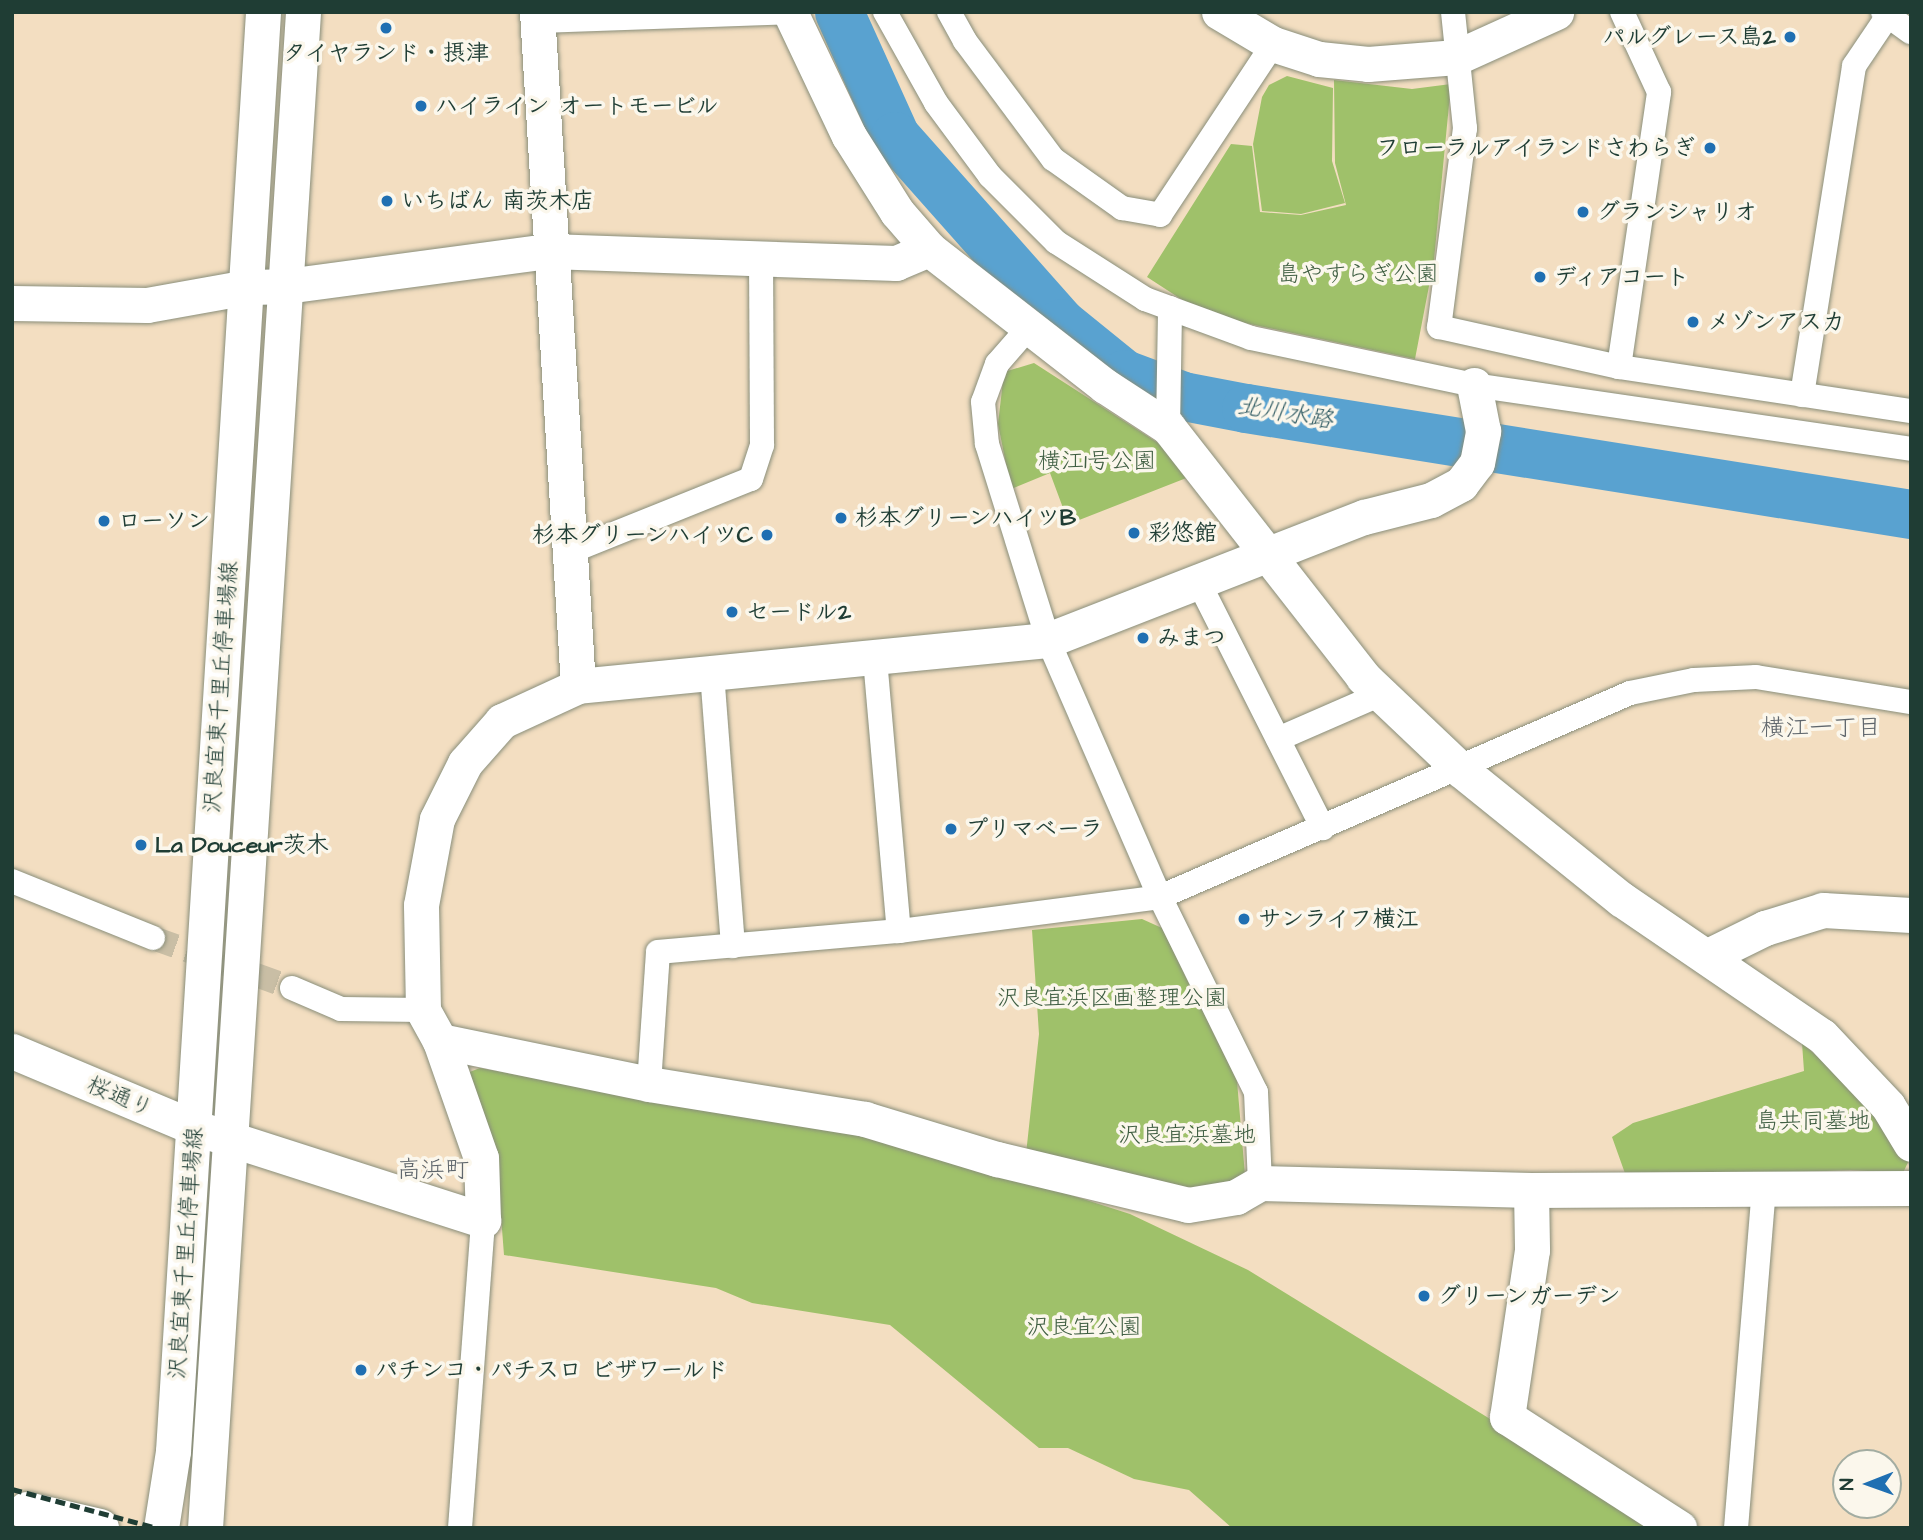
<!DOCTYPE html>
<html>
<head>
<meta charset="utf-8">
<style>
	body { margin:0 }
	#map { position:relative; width:1923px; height:1540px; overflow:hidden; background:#f3dec1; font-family:"Architects Daughter","Klee One",sans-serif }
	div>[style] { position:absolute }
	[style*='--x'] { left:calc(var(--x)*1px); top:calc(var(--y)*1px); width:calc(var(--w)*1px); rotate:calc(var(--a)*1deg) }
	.green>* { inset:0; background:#9fc16a }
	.river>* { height:49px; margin:-24.5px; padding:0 24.5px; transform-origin:24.5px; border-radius:24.5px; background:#59a2d0 }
	.street-tunnel>* { height:24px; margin-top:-12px; transform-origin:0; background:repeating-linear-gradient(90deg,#c9bea5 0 24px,transparent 0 36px) }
	.roads { filter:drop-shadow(0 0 2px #898e7a) drop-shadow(0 0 2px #898e7a) }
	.street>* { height:24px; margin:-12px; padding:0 12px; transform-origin:12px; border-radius:12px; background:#fff }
	.secondary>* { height:35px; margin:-17.5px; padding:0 17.5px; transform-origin:17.5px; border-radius:17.5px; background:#fff }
	.primary>* { height:38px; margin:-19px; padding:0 19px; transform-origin:19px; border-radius:19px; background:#fff }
	.rail>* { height:5px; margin-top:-2.5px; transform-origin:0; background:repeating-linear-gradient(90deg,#1f3d34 0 10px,transparent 0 15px) }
	.dots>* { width:19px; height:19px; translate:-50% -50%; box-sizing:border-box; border:4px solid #fbf7ec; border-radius:50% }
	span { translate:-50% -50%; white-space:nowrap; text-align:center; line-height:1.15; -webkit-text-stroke:7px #fbf7ec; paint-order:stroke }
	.poi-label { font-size:23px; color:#1f3d34; font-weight:700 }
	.right { translate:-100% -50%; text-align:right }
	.left { translate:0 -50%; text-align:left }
	.park-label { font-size:23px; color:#3f5e42 }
	.street-label { font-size:23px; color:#1f3d34 }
	.water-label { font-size:24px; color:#305b63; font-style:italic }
	.neighbourhood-label { font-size:24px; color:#5f666c }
	.frame { position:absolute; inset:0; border:14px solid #1f3d34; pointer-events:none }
	.north { position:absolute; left:1832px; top:1449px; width:70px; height:70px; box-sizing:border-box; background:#fbf7ec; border:2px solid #a3ada2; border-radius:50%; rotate:269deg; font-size:19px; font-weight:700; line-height:28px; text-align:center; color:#1f3d34 }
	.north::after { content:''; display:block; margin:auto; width:24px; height:32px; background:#1f6fb2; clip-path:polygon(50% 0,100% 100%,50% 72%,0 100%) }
</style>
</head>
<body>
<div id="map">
	<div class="green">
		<i style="clip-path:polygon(1287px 76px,1333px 88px,1332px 161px,1345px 203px,1301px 214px,1262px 211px,1253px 144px,1262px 97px,1269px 85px)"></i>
		<i style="clip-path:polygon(1334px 80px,1412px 89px,1451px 84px,1434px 260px,1415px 359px,1231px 320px,1187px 303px,1147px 277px,1231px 144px,1252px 146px,1260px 212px,1301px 215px,1346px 205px,1335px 163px)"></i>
		<i style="clip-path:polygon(1034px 363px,1172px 452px,1194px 475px,1069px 524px,1050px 473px,1011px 489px,998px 424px,1004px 372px)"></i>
		<i style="clip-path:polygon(1142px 919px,1162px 928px,1237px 1081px,1245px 1175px,1236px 1186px,1187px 1192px,1026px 1154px,1039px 1034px,1032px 930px)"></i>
		<i style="clip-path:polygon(1802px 1043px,1852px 1087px,1909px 1160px,1903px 1173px,1850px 1170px,1627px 1179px,1612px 1137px,1633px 1123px,1804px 1071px)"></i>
		<i style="clip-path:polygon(480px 1068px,664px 1102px,862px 1128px,1130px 1214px,1248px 1270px,1495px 1422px,1653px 1528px,1232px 1528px,1189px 1490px,1134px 1479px,1068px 1448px,1039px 1448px,890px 1325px,752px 1303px,716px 1288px,504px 1255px,497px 1164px,467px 1073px)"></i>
	</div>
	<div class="river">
		<i style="--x:839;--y:12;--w:136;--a:65.7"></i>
		<i style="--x:895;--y:136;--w:250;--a:48.4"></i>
		<i style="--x:1061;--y:323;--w:81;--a:39"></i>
		<i style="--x:1124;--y:374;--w:63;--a:20.4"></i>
		<i style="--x:1183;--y:396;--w:64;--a:10.8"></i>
		<i style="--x:1246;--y:408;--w:673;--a:9.06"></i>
	</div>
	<div class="street-tunnel">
		<i style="--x:153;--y:938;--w:148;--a:19.8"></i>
	</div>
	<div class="roads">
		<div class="street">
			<i style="--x:885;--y:12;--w:104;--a:60.7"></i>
			<i style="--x:936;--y:103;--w:91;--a:53.5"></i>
			<i style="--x:990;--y:176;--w:93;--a:45"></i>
			<i style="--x:1056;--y:242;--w:106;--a:32.6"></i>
			<i style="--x:1145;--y:299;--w:113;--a:20.2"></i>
			<i style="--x:1251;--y:338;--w:228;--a:11.9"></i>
			<i style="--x:1474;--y:385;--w:442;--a:8.3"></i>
			<i style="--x:949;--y:12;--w:33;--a:61"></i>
			<i style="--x:965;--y:41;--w:147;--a:53.3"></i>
			<i style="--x:1053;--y:159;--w:85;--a:35.4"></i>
			<i style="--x:1122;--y:208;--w:39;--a:10"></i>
			<i style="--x:1160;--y:215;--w:205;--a:-56.5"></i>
			<i style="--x:1453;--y:12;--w:117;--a:84.1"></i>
			<i style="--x:1465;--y:128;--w:201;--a:97.4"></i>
			<i style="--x:1439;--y:327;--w:184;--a:12.5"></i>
			<i style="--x:1619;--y:367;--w:295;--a:8.6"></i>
			<i style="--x:1883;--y:12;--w:34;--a:36"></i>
			<i style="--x:537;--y:21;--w:254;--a:-2"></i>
			<i style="--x:1030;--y:326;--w:50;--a:131"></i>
			<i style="--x:997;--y:364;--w:40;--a:110.2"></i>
			<i style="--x:983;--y:402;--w:42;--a:84.6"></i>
			<i style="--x:987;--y:444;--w:205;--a:72.7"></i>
			<i style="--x:1048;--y:640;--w:280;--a:66.5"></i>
			<i style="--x:1160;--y:897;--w:217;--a:63.8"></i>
			<i style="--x:1256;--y:1092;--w:91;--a:87.5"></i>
			<i style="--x:1619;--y:367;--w:278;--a:-81.7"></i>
			<i style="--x:1659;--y:92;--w:88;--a:-114.8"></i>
			<i style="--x:1802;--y:395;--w:333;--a:-81"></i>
			<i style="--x:1854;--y:66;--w:59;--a:-56"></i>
			<i style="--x:1168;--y:427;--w:119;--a:-89"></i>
			<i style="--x:569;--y:552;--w:196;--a:-21.9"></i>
			<i style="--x:751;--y:479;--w:36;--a:-72"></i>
			<i style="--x:762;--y:445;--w:185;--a:-90.3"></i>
			<i style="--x:1198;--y:581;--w:277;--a:63.2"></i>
			<i style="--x:875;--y:659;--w:273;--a:85"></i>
			<i style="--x:712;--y:673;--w:274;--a:85.6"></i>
			<i style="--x:1278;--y:739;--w:112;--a:-23.6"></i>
			<i style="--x:12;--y:881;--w:152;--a:22"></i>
			<i style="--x:292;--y:988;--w:53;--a:23.2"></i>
			<i style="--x:341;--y:1009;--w:82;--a:0.7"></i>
			<i style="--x:649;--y:1084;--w:132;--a:-86.1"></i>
			<i style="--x:658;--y:952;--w:242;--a:-5"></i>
			<i style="--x:899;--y:931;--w:263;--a:-7.4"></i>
			<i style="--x:1160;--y:897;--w:512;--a:-23.46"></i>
			<i style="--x:1630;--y:693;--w:65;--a:-11.5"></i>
			<i style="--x:1694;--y:680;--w:62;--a:-2.8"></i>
			<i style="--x:1756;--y:677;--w:157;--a:9.2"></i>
			<i style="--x:460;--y:1528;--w:309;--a:-85.7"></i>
			<i style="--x:1736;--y:1528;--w:340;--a:-85.3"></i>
		</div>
		<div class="secondary">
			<i style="--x:537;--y:12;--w:675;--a:86.52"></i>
			<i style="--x:790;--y:12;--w:137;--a:64.6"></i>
			<i style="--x:849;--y:136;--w:90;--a:57.7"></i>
			<i style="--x:897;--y:212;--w:49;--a:49.1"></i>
			<i style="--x:929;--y:249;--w:223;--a:37.9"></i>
			<i style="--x:1105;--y:386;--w:75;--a:33.1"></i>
			<i style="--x:1168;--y:427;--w:317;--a:52"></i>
			<i style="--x:1363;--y:677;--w:135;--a:43.5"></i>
			<i style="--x:1461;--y:770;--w:206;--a:38.9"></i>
			<i style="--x:1621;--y:899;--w:243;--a:34.3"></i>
			<i style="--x:1822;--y:1036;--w:96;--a:46.7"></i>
			<i style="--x:1888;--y:1106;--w:44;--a:58.8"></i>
			<i style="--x:1219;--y:12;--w:63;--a:30.7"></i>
			<i style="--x:1273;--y:44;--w:48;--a:18.1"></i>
			<i style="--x:1319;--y:59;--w:49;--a:5.8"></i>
			<i style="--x:1368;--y:64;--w:89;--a:-4.5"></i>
			<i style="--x:1457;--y:57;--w:109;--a:-24.4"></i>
			<i style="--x:12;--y:303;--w:135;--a:0.8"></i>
			<i style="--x:147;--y:305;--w:102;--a:-10.2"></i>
			<i style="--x:247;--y:287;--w:39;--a:-1"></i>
			<i style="--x:286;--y:286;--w:265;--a:-7.6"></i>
			<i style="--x:549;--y:251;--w:347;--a:2"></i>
			<i style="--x:896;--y:263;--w:36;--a:-23"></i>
			<i style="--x:1708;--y:956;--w:64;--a:-26.2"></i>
			<i style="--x:1765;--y:928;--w:61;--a:-17.2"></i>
			<i style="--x:1823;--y:910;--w:88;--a:3.3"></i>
			<i style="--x:440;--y:1041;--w:213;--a:11.6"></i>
			<i style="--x:649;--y:1084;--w:219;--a:9.2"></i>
			<i style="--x:865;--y:1119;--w:138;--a:16.9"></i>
			<i style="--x:997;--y:1159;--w:196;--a:13.5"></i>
			<i style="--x:1188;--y:1205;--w:49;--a:-9.5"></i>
			<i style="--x:1236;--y:1197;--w:28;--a:-30"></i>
			<i style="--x:1260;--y:1183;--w:271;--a:1.5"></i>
			<i style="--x:1531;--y:1190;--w:380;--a:-0.3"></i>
			<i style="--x:12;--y:1051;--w:196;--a:22.8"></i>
			<i style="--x:193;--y:1127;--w:305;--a:17.8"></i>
			<i style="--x:483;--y:1220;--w:62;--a:-91.8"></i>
			<i style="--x:481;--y:1158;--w:124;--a:-109.3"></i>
			<i style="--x:440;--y:1041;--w:35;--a:-119"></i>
			<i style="--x:423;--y:1010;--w:105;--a:-91.1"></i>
			<i style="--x:421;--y:905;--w:87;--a:-79.5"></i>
			<i style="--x:437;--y:819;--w:63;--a:-63.4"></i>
			<i style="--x:465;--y:763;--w:56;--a:-48.6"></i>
			<i style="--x:502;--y:721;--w:84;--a:-24.7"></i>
			<i style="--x:578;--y:686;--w:472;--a:-5.6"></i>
			<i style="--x:1048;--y:640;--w:339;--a:-21.3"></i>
			<i style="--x:1364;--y:517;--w:69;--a:-14.2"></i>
			<i style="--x:1431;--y:500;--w:34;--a:-28"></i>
			<i style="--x:1461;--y:484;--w:26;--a:-53"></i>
			<i style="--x:1477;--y:463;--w:33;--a:-79"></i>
			<i style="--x:1483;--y:431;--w:47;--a:-101.1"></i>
			<i style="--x:1531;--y:1190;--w:60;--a:89"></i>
			<i style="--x:1532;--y:1250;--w:169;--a:98.5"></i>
			<i style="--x:1507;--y:1417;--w:205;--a:32.8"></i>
			<i style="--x:161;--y:1528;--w:78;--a:-81.1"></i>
			<i style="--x:173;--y:1451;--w:1442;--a:-86.42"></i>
			<i style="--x:205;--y:1528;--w:1519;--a:-86.3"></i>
		</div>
		<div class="primary">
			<i style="--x:27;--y:1511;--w:75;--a:13.1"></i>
		</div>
	</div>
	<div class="rail">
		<i style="--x:12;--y:1489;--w:151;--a:15"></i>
	</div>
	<div class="dots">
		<i style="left:386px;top:28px;background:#1f6fb2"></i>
		<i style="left:1790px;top:37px;background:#1f6fb2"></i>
		<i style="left:421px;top:106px;background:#1f6fb2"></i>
		<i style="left:1710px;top:148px;background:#1f6fb2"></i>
		<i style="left:387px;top:201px;background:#1f6fb2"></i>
		<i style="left:1583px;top:212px;background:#1f6fb2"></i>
		<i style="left:1540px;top:277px;background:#1f6fb2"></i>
		<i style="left:1693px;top:322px;background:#1f6fb2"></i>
		<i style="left:841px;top:518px;background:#1f6fb2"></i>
		<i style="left:104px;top:521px;background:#1f6fb2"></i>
		<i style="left:1134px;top:533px;background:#1f6fb2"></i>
		<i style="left:767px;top:535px;background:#1f6fb2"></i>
		<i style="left:732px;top:612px;background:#1f6fb2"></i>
		<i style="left:1143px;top:638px;background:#1f6fb2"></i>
		<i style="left:951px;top:829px;background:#1f6fb2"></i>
		<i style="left:141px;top:845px;background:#1f6fb2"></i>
		<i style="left:1244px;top:919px;background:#1f6fb2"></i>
		<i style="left:1424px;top:1296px;background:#1f6fb2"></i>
		<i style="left:361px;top:1370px;background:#1f6fb2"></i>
	</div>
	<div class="poi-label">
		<span class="right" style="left:1776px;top:37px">パルグレース島2</span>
		<span style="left:386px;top:53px">タイヤランド・摂津</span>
		<span class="left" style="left:435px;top:106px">ハイライン オートモービル</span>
		<span class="right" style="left:1696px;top:148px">フローラルアイランドさわらぎ</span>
		<span class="left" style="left:401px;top:201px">いちばん 南茨木店</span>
		<span class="left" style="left:1597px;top:212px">グランシャリオ</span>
		<span class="left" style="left:1554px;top:277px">ディアコート</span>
		<span class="left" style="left:1707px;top:322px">メゾンアスカ</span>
		<span class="left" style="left:855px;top:518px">杉本グリーンハイツB</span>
		<span class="left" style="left:118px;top:521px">ローソン</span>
		<span class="left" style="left:1148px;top:533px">彩悠館</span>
		<span class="right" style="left:753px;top:535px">杉本グリーンハイツC</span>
		<span class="left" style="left:746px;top:612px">セードル2</span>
		<span class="left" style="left:1157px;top:638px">みまつ</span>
		<span class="left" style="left:965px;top:829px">プリマベーラ</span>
		<span class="left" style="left:155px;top:845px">La Douceur茨木</span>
		<span class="left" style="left:1258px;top:919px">サンライフ横江</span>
		<span class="left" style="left:1438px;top:1296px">グリーンガーデン</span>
		<span class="left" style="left:375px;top:1370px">パチンコ・パチスロ ビザワールド</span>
	</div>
	<div class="park-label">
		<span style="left:1358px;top:274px">島やすらぎ公園</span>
		<span style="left:1097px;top:461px">横江1号公園</span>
		<span style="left:1112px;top:998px">沢良宜浜区画整理公園</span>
		<span style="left:1813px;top:1121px">島共同墓地</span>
		<span style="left:1187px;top:1135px">沢良宜浜墓地</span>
		<span style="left:1084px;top:1327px">沢良宜公園</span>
	</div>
	<div class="street-label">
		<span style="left:221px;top:687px;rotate:-86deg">沢良宜東千里丘停車場線</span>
		<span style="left:120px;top:1097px;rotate:23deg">桜通り</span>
		<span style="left:186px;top:1253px;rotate:-86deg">沢良宜東千里丘停車場線</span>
	</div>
	<div class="water-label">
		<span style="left:1285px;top:414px;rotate:9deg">北川水路</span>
	</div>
	<div class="neighbourhood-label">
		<span style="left:1821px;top:729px">横江一丁目</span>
		<span style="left:433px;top:1171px">高浜町</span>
	</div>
	<div class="frame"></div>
	<div class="north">N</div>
</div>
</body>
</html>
